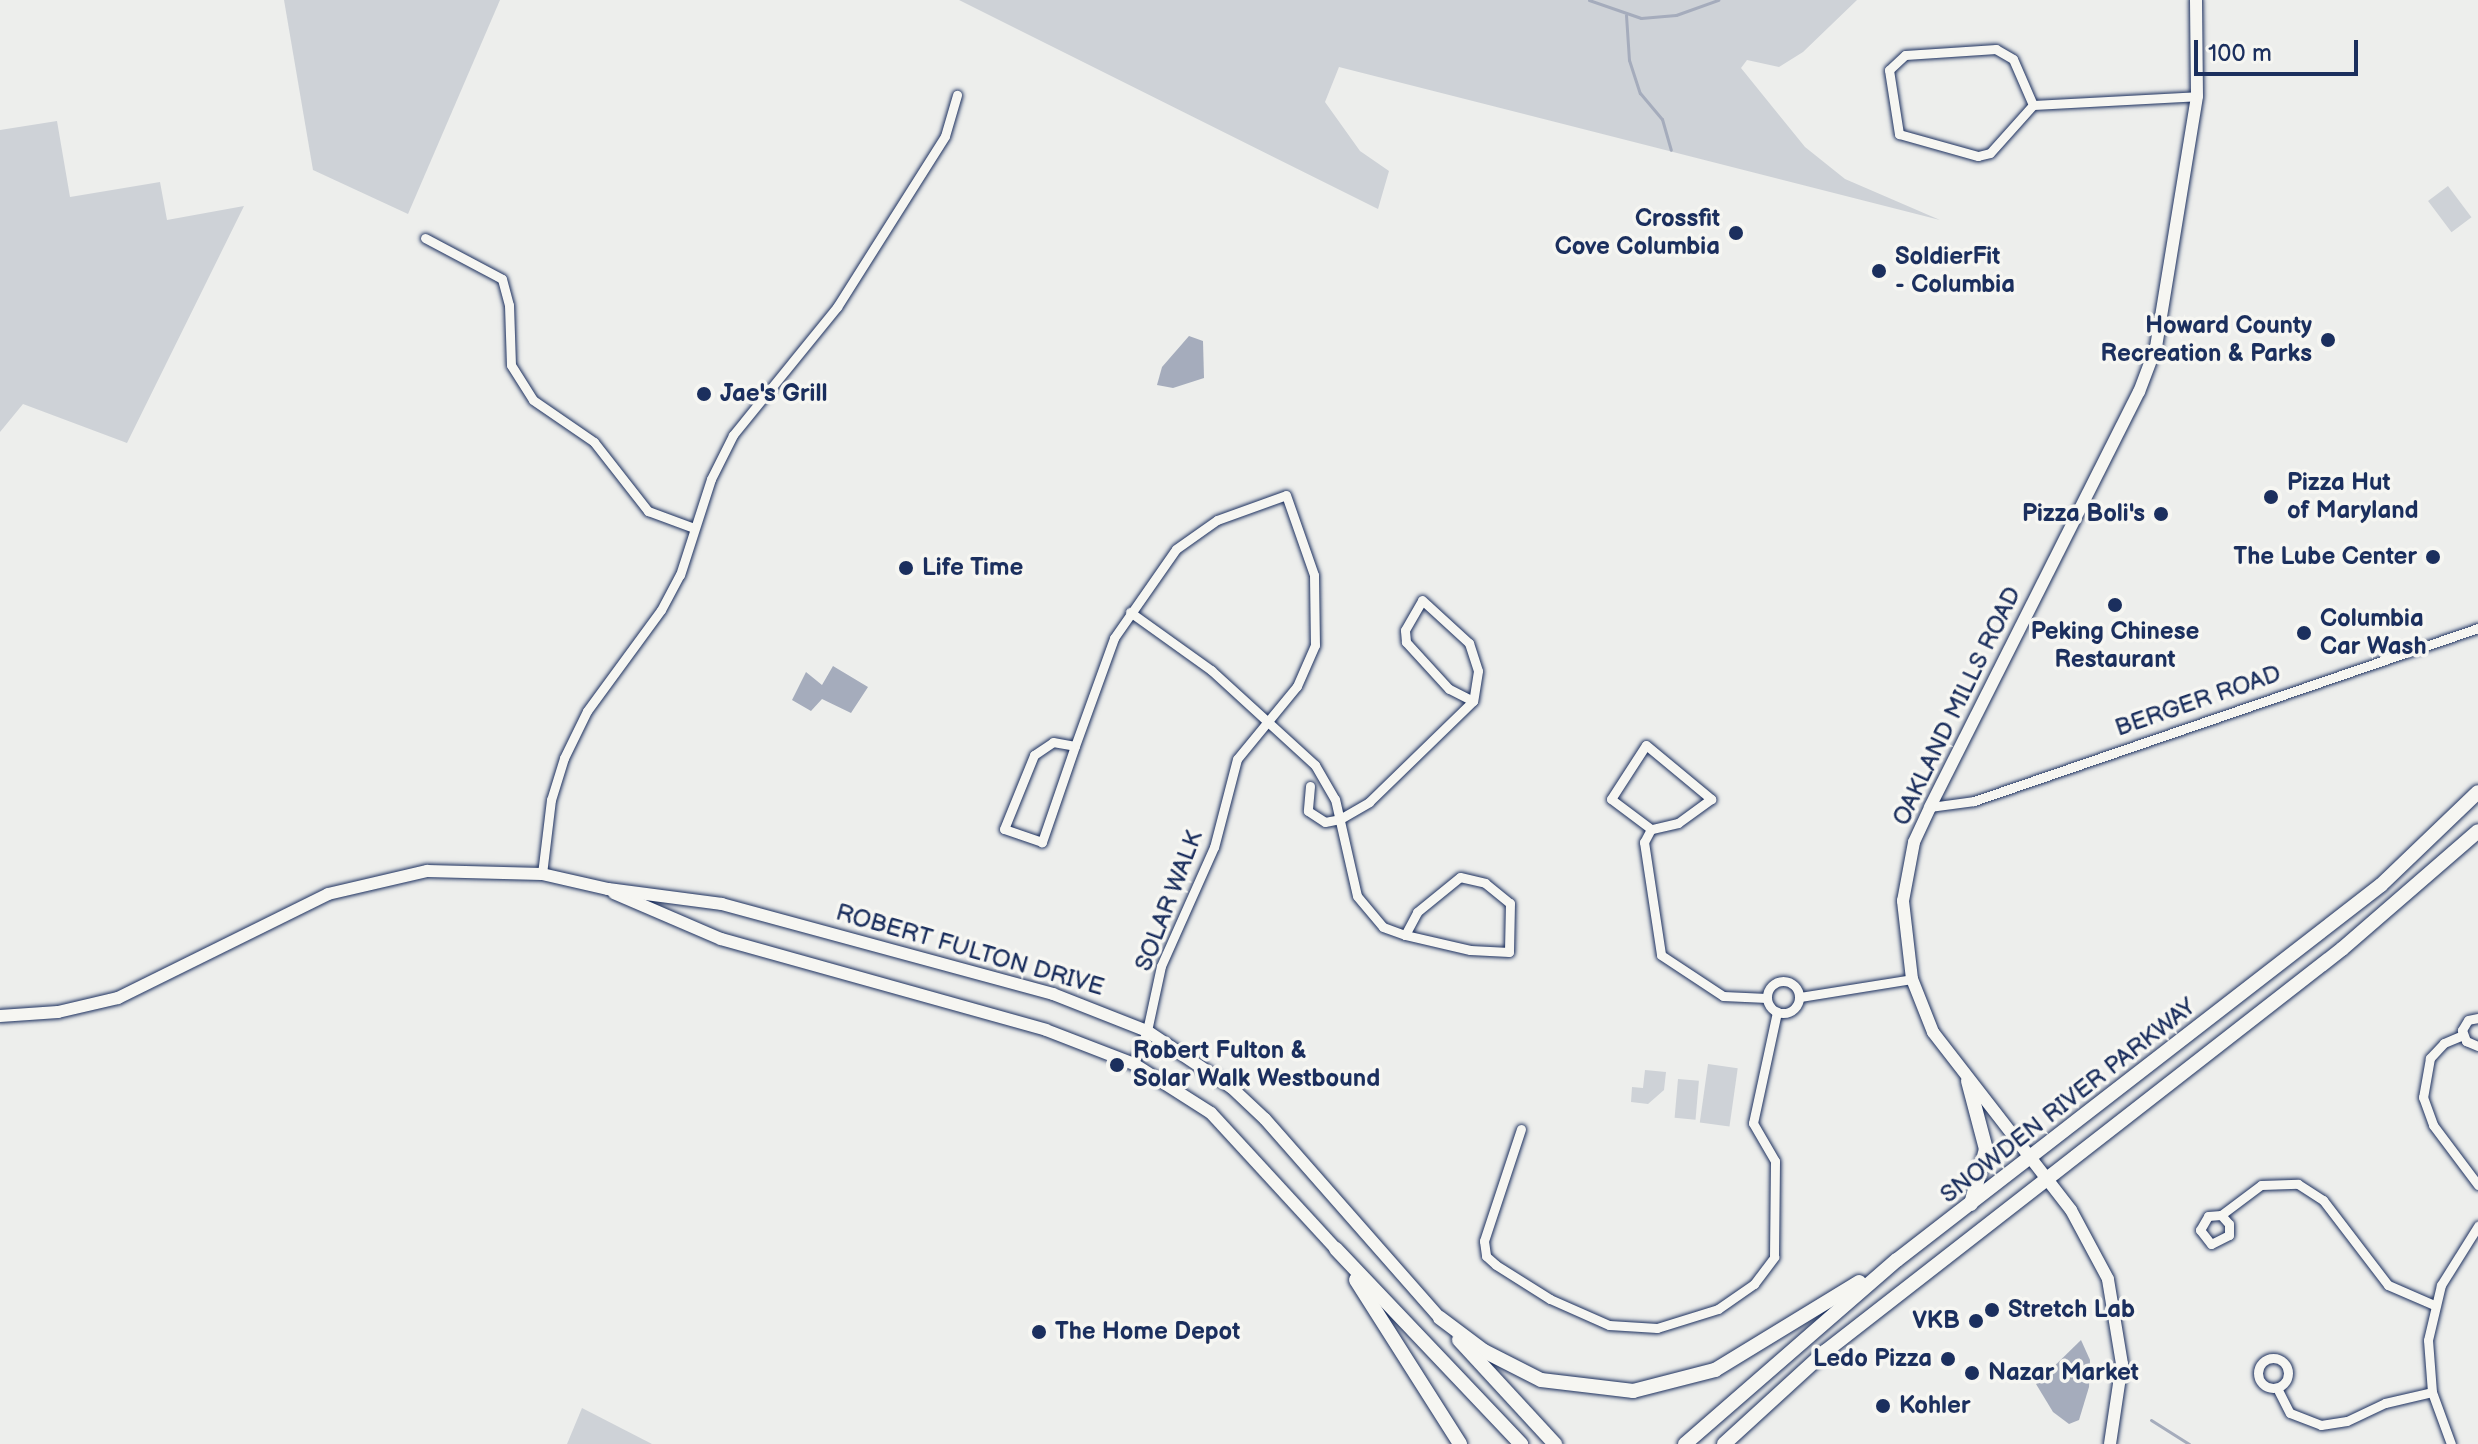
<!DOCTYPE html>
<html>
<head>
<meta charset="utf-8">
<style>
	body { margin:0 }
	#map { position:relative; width:2478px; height:1444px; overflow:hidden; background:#edeeec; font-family:"Balsamiq Sans",sans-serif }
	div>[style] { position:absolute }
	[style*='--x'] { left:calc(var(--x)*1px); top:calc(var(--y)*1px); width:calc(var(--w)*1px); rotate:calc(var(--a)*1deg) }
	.green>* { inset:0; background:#ced2d7; transform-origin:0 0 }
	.water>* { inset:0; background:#a5acbc }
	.stream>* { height:3px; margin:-1.5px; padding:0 1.5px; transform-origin:1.5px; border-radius:1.5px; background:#a5acbc }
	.roads { filter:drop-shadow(0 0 2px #1b2f5e) drop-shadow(0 0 2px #1b2f5e) }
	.street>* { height:9px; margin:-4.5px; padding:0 4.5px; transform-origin:4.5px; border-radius:4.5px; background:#f6f6f2 }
	.street>.ring { margin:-4.5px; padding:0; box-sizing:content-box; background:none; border:9px solid #f6f6f2; border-radius:50% }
	.secondary>* { height:12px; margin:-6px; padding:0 6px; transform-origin:6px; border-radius:6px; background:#f6f6f2 }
	.primary>* { height:14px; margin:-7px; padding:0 7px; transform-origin:7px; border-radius:7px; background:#f6f6f2 }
	.dots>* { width:22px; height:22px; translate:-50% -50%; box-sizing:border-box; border:4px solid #f6f6f2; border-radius:50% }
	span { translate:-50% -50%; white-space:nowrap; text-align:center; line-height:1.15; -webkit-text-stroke:7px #f6f6f2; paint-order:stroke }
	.poi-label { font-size:24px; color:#1b2f5e; font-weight:700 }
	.right { translate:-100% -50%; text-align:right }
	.left { translate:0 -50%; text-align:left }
	.street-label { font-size:24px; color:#1b2f5e }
	.scale { position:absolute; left:2194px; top:40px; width:164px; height:36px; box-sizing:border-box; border:4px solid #1b2f5e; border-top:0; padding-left:10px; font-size:24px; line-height:28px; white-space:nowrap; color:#1b2f5e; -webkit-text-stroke:6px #f6f6f2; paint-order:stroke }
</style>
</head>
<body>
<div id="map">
	<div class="green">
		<i style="clip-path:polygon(284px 0,500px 0,408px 214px,313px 170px)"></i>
		<i style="clip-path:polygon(959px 0,1857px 0,1803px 52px,1779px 67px,1747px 60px,1741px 68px,1805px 147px,1845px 179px,1940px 220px,1339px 67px,1325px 102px,1360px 151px,1389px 171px,1378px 209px)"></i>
		<i style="clip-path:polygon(57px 121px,70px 197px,160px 182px,167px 220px,244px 206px,127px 443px,23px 404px,0 432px,0 130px)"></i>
		<i style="left:2448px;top:186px;width:39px;height:25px;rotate:53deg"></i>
		<i style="left:1708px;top:1064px;width:30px;height:59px;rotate:8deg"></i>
		<i style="clip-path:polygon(1645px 1070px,1666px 1072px,1664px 1090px,1648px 1104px,1631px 1102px,1632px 1087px,1643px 1088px)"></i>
		<i style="left:1678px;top:1079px;width:21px;height:39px;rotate:5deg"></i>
		<i style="clip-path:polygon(582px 1408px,652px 1444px,567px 1444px)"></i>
	</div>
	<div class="water">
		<i style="clip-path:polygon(1189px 336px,1203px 341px,1204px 378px,1173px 388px,1157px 385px,1162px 367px)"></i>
		<i style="clip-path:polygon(833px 666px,868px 687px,851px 713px,822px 699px,811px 711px,792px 700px,806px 672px,822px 685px)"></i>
		<i style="clip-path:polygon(2081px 1340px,2090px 1360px,2089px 1387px,2079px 1420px,2069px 1424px,2053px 1412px,2036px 1384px)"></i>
	</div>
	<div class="stream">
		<i style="--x:1589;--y:0;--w:55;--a:19.1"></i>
		<i style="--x:1641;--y:18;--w:35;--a:-5"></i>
		<i style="--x:1676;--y:15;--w:45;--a:-19.7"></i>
		<i style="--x:1626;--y:15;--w:45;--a:86.2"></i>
		<i style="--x:1629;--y:60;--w:35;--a:72"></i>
		<i style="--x:1640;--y:93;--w:34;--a:50"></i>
		<i style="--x:1662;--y:119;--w:32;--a:74"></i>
		<i style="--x:2151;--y:1420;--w:45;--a:32.3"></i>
	</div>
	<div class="roads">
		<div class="street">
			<i style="--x:2033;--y:105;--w:50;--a:-113.5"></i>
			<i style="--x:2013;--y:59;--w:20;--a:-150"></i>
			<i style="--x:1996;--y:49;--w:91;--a:176.2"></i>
			<i style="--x:1905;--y:55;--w:22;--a:137"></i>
			<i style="--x:1889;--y:70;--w:65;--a:81.1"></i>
			<i style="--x:1899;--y:134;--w:82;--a:15.6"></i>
			<i style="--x:1978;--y:156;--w:12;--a:-14"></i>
			<i style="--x:1990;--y:153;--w:64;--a:-48.1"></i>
			<i style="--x:2033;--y:105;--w:164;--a:-3.1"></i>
			<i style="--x:425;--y:238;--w:87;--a:28"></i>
			<i style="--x:502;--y:279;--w:27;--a:75"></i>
			<i style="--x:509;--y:305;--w:60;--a:88.1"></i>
			<i style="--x:511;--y:365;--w:41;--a:57.8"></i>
			<i style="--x:533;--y:400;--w:74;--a:34.5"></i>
			<i style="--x:594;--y:442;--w:88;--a:52"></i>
			<i style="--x:648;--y:511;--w:49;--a:20.3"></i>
			<i style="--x:1130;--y:612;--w:100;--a:35.6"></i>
			<i style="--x:1211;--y:670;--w:141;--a:42.4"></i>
			<i style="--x:1315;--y:765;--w:39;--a:60"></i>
			<i style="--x:1335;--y:799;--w:99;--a:77.2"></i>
			<i style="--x:1357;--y:896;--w:40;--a:50"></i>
			<i style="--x:1383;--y:927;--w:23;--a:20"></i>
			<i style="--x:1405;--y:935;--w:26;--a:-62"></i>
			<i style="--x:1417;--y:912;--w:55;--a:-39.1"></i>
			<i style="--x:1460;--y:877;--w:26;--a:13"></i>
			<i style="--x:1485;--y:883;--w:32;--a:39"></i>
			<i style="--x:1510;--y:903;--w:49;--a:91.2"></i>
			<i style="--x:1509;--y:952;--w:39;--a:-177"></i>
			<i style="--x:1470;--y:950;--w:67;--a:-167"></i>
			<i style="--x:1075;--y:746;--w:102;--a:109"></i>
			<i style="--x:1042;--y:842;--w:40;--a:-161.1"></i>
			<i style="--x:1004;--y:829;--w:80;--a:-67.9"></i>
			<i style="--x:1034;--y:755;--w:23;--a:-34"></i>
			<i style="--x:1053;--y:742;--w:22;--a:10"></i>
			<i style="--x:1075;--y:746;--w:115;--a:-70.1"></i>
			<i style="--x:1114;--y:638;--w:108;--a:-55.1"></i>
			<i style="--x:1176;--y:549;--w:50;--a:-35.3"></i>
			<i style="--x:1217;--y:520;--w:73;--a:-19.9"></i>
			<i style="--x:1286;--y:495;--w:85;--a:70.7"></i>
			<i style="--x:1314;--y:575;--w:70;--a:89.2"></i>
			<i style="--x:1315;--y:645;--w:45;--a:113.7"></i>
			<i style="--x:1297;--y:686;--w:94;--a:129.4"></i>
			<i style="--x:1237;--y:759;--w:91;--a:104.6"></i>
			<i style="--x:1214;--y:847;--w:130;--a:114"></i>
			<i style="--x:1161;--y:966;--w:66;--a:102.2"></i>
			<i style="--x:1147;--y:1031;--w:35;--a:112"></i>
			<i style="--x:1310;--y:786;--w:25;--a:95"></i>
			<i style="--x:1308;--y:811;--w:20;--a:33"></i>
			<i style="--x:1325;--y:822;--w:15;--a:-11"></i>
			<i style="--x:1340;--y:819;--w:34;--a:-30"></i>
			<i style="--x:1369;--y:802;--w:145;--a:-44.2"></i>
			<i style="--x:1473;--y:701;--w:27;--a:-153"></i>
			<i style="--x:1449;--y:689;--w:64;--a:-132.5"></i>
			<i style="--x:1406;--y:642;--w:12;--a:-95"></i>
			<i style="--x:1405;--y:630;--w:34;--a:-60"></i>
			<i style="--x:1422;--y:600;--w:64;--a:42.5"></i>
			<i style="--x:1469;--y:643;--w:29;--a:72"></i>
			<i style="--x:1478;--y:671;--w:30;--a:99"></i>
			<i style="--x:1930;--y:807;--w:44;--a:-7.8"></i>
			<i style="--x:1974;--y:801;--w:533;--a:-18.94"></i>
			<i style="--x:1651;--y:829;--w:50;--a:-143.1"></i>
			<i style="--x:1611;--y:799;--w:64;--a:-57.1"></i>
			<i style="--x:1646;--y:745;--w:85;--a:39.7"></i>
			<i style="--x:1711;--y:799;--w:41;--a:144"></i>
			<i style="--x:1678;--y:823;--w:28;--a:167"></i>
			<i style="--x:1651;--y:829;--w:15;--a:118"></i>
			<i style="--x:1644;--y:842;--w:114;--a:81.4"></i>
			<i style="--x:1661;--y:955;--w:74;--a:33.5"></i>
			<i style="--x:1723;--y:996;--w:44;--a:2.6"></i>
			<i style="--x:542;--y:874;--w:75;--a:-83.1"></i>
			<i style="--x:551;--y:800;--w:44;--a:-72.8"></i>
			<i style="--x:564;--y:758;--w:52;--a:-63.9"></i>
			<i style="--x:587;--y:711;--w:125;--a:-53.8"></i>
			<i style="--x:661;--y:610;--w:40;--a:-62"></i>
			<i style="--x:680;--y:575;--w:101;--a:-72.1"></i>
			<i style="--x:711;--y:479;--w:49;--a:-63.4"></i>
			<i style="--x:733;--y:435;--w:165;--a:-50.9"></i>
			<i style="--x:837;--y:307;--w:202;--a:-57.7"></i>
			<i style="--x:945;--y:136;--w:43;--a:-73.7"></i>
			<i class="ring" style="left:1767px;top:981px;width:23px;height:23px"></i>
			<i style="--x:1800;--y:997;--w:113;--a:-9.1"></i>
			<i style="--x:2478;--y:1018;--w:10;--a:169"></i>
			<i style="--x:2468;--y:1020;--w:12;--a:121"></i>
			<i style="--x:2462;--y:1030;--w:12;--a:70"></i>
			<i style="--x:2466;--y:1041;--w:13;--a:23"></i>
			<i style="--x:2463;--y:1035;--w:21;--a:157"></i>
			<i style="--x:2444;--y:1043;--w:21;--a:133"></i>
			<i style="--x:2430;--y:1058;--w:40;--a:100"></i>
			<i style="--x:2423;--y:1097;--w:30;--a:70"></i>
			<i style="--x:2433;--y:1125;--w:75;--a:53.1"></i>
			<i style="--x:1521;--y:1129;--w:118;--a:108.3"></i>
			<i style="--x:1484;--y:1241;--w:15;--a:82"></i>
			<i style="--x:1486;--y:1256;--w:13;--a:42"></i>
			<i style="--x:1496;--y:1265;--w:64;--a:32.2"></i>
			<i style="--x:1550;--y:1299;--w:64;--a:23.8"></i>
			<i style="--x:1609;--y:1325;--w:48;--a:3.6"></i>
			<i style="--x:1657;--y:1328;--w:64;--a:-17.3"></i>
			<i style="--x:1718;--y:1309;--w:44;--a:-34.8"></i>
			<i style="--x:1754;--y:1284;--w:34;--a:-53"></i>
			<i style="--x:1774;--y:1257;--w:96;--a:-89.4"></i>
			<i style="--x:1775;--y:1161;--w:44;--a:-120.1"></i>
			<i style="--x:1753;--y:1123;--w:114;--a:-77.8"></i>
			<i style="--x:2221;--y:1215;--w:12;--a:48"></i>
			<i style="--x:2229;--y:1224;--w:11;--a:90"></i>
			<i style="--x:2229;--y:1235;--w:20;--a:153"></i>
			<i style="--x:2211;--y:1244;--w:18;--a:-128"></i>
			<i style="--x:2200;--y:1230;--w:16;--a:-60"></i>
			<i style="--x:2208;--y:1216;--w:13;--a:-4"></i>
			<i style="--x:2221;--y:1215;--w:50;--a:-36.9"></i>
			<i style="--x:2261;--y:1185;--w:37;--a:-2"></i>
			<i style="--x:2298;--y:1184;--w:30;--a:33"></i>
			<i style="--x:2323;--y:1200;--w:107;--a:52.6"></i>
			<i style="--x:2388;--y:1285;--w:50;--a:23.5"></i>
			<i class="ring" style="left:2258px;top:1358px;width:21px;height:21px"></i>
			<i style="--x:2277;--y:1388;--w:28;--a:63"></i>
			<i style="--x:2290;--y:1413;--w:33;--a:21"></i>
			<i style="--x:2321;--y:1425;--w:26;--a:-9"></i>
			<i style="--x:2347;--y:1421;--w:42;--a:-25.3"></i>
			<i style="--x:2385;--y:1403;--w:48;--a:-13.2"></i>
			<i style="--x:2451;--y:1444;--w:55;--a:-110.1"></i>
			<i style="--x:2432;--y:1392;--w:52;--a:-94.4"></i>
			<i style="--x:2428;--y:1340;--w:57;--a:-76.7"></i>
			<i style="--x:2441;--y:1285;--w:70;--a:-57.9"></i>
		</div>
		<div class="secondary">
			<i style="--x:614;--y:893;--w:116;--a:23.3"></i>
			<i style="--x:721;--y:939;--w:337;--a:15.6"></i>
			<i style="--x:1046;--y:1030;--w:94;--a:21.1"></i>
			<i style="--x:1134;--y:1064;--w:91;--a:32.5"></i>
			<i style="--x:1211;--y:1113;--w:185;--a:47.4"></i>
			<i style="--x:0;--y:1016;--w:58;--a:-3.9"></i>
			<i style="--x:58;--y:1012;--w:62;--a:-13.1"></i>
			<i style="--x:118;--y:998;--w:234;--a:-26.3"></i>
			<i style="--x:328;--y:894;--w:102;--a:-13.1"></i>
			<i style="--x:427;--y:871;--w:115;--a:1.5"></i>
			<i style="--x:542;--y:874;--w:68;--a:12.8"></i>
			<i style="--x:608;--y:889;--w:115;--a:7.5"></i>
			<i style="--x:722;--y:904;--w:343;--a:15.2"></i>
			<i style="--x:1053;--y:994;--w:101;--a:21.5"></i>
			<i style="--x:1147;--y:1031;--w:102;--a:33.8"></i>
			<i style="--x:1232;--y:1088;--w:45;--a:43.2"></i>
			<i style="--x:1265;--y:1119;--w:265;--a:48.7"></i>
			<i style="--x:2110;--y:1444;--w:81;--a:-81.5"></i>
			<i style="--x:2122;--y:1364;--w:86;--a:-99.4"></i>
			<i style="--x:2108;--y:1279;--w:78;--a:-118.2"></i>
			<i style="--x:2071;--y:1210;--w:225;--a:-127.8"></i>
			<i style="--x:1933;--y:1032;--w:57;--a:-111.6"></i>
			<i style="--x:1912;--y:979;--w:79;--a:-96.6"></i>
			<i style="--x:1903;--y:901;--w:60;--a:-79.4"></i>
			<i style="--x:1914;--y:842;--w:38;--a:-65"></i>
			<i style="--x:1930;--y:807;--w:465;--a:-63.3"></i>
			<i style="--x:2139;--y:392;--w:48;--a:-69.3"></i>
			<i style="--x:2156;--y:347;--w:254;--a:-80.7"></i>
			<i style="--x:2197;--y:96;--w:96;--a:-90.6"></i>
		</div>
		<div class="primary">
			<i style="--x:1968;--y:1081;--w:70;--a:75.2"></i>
			<i style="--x:1986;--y:1149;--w:57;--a:105.3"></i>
			<i style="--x:1336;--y:1249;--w:269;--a:46.5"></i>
			<i style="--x:1356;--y:1280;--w:194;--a:57.6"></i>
			<i style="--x:1440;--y:1318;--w:55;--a:36.9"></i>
			<i style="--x:1484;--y:1351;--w:64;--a:27"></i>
			<i style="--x:1541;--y:1380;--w:93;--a:6.8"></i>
			<i style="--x:1633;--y:1391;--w:85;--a:-14.4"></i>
			<i style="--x:1715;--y:1370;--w:169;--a:-31.4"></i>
			<i style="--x:1459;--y:1340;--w:142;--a:47.3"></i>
			<i style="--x:1685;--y:1444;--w:281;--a:-41"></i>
			<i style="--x:1897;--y:1260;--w:612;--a:-37.77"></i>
			<i style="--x:2381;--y:885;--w:134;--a:-43.8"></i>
			<i style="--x:1724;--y:1444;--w:138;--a:-42.4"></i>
			<i style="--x:1826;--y:1351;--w:654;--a:-37.92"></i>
			<i style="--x:2342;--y:949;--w:180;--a:-40.9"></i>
		</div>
	</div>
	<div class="dots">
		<i style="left:1736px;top:233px;background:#1b2f5e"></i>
		<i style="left:1879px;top:271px;background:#1b2f5e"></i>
		<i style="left:2328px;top:340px;background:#1b2f5e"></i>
		<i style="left:704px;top:394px;background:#1b2f5e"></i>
		<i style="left:2271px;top:497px;background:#1b2f5e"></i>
		<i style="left:2161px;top:514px;background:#1b2f5e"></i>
		<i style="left:2433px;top:557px;background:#1b2f5e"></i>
		<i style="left:906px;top:568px;background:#1b2f5e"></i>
		<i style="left:2115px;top:605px;background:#1b2f5e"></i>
		<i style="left:2304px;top:633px;background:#1b2f5e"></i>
		<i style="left:1117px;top:1065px;background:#1b2f5e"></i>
		<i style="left:1992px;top:1310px;background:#1b2f5e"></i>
		<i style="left:1976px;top:1321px;background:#1b2f5e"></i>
		<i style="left:1039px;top:1332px;background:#1b2f5e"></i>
		<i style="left:1948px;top:1359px;background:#1b2f5e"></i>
		<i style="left:1972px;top:1373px;background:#1b2f5e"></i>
		<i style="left:1883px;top:1406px;background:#1b2f5e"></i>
	</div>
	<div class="poi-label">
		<span class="right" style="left:1720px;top:233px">Crossfit<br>Cove Columbia</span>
		<span class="left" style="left:1895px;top:271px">SoldierFit<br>- Columbia</span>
		<span class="right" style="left:2312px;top:340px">Howard County<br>Recreation &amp; Parks</span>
		<span class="left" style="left:720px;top:394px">Jae's Grill</span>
		<span class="left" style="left:2287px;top:497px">Pizza Hut<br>of Maryland</span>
		<span class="right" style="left:2145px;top:514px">Pizza Boli's</span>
		<span class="right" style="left:2417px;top:557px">The Lube Center</span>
		<span class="left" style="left:922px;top:568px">Life Time</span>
		<span class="left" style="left:2320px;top:633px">Columbia<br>Car Wash</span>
		<span style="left:2115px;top:646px">Peking Chinese<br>Restaurant</span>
		<span class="left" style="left:1133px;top:1065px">Robert Fulton &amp;<br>Solar Walk Westbound</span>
		<span class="left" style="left:2008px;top:1310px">Stretch Lab</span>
		<span class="right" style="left:1960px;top:1321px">VKB</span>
		<span class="left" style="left:1055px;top:1332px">The Home Depot</span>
		<span class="right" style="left:1932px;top:1359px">Ledo Pizza</span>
		<span class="left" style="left:1988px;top:1373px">Nazar Market</span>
		<span class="left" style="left:1899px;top:1406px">Kohler</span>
	</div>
	<div class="street-label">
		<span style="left:2198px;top:701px;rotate:-19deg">BERGER ROAD</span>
		<span style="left:1957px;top:706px;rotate:-64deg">OAKLAND MILLS ROAD</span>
		<span style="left:1169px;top:901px;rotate:-69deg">SOLAR WALK</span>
		<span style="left:970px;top:950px;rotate:16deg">ROBERT FULTON DRIVE</span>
		<span style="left:2068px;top:1101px;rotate:-38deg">SNOWDEN RIVER PARKWAY</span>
	</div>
	<div class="scale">100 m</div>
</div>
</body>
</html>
